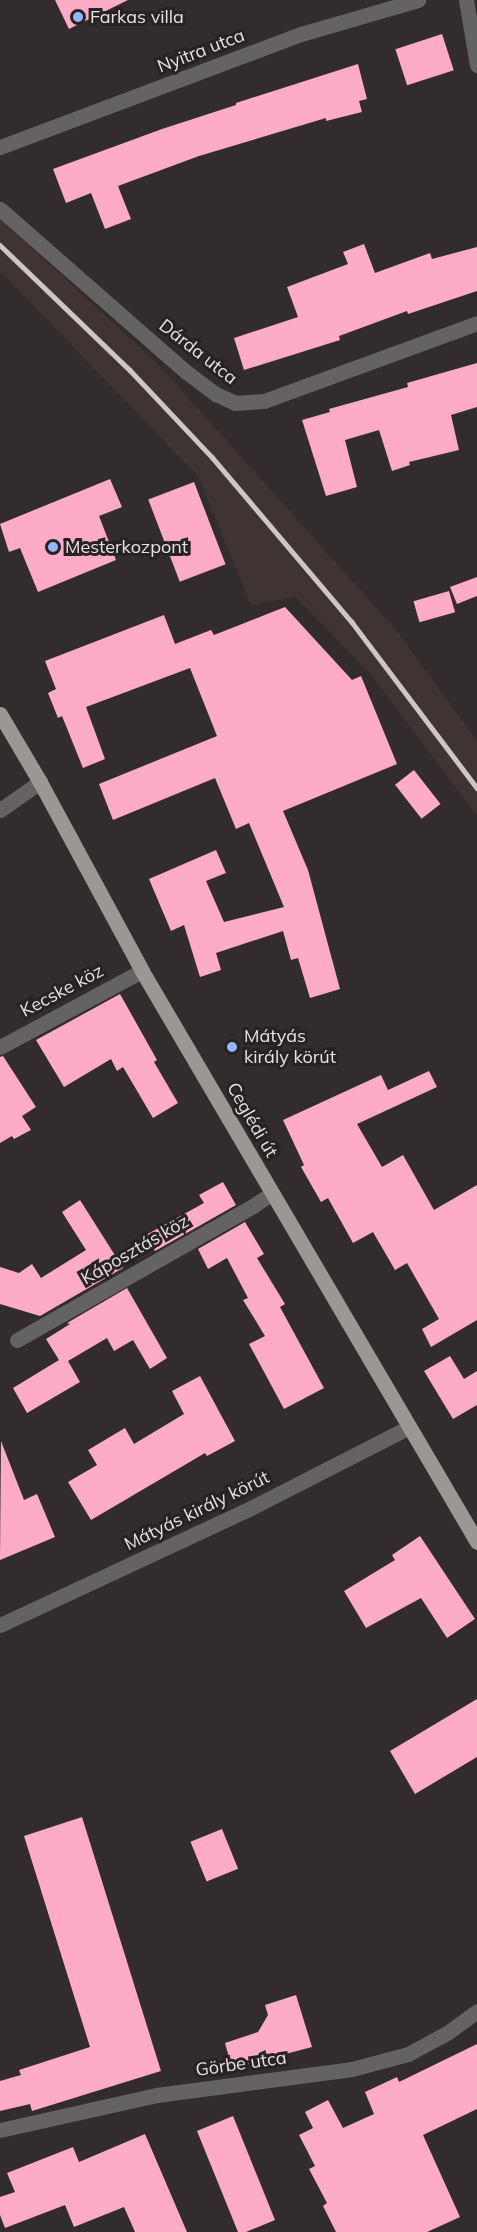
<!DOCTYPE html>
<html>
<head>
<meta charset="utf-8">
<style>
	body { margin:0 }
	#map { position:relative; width:477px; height:2232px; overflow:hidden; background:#322c2c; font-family:Mulish,sans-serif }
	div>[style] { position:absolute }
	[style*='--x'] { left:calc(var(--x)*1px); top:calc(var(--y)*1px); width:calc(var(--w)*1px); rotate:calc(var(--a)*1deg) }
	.built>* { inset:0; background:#403333 }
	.building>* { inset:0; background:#fdabc7; transform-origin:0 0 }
	.minor>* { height:15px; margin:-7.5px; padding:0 7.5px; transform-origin:7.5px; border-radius:7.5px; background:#656362 }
	.tertiary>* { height:15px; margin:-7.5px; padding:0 7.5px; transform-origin:7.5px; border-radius:7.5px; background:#656362 }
	.primary>* { height:15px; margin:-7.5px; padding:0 7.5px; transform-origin:7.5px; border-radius:7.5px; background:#9c9795 }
	.rail>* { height:4.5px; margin:-2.25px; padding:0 2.25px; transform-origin:2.25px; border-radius:2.25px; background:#cbc7c7 }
	.dots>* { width:16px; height:16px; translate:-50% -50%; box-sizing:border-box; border:3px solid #282222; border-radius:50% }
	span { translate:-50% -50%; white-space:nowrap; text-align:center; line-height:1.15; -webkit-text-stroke:6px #282222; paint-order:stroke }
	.poi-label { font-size:18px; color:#e7e3e3 }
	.left { translate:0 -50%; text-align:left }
	.street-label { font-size:18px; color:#e7e3e3 }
</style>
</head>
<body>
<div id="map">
	<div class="built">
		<i style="clip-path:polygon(0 219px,159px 365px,396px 630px,477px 741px,477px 816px,369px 672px,295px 597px,251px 605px,198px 476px,0 271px)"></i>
	</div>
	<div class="building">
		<i style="clip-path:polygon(55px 0,128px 0,69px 29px)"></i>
		<i style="left:442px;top:34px;width:38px;height:49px;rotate:72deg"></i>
		<i style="clip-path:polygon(358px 64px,367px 99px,359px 101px,362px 112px,326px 121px,326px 118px,199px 156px,118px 186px,131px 219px,105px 229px,91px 193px,66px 203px,53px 169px,162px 129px,236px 105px,236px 103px)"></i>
		<i style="clip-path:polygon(364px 244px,375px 273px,430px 253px,432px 259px,477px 247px,477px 291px,408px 314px,407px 311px,339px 336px,340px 340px,244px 370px,234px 338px,298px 317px,287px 287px,348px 264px,343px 252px)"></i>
		<i style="clip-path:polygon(477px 363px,477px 407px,451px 415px,459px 450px,409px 462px,410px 465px,392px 471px,379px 430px,345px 440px,357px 487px,326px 496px,302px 420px,330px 412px,329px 409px,408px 387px,407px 383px)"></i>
		<i style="clip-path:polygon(110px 479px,122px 507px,99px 516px,116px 560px,38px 592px,20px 548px,9px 552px,0 524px)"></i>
		<i style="left:194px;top:482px;width:88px;height:49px;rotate:69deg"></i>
		<i style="clip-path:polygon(477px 577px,477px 596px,457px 604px,450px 587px)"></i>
		<i style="left:449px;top:591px;width:22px;height:37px;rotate:74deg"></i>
		<i style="clip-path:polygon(285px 607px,352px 680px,361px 676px,397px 764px,283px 811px,308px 870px,340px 989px,310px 998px,298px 958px,291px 960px,283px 931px,216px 953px,221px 970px,200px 977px,184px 925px,171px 931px,149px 879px,216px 850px,226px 873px,206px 881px,224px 922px,284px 907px,249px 823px,236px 829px,215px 778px,113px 820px,99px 784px,217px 736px,190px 668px,86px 707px,105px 759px,83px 768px,62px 716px,58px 718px,48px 693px,56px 689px,45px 661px,164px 615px,175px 644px,211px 630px,214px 635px)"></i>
		<i style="left:414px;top:770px;width:43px;height:24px;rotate:52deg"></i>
		<i style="clip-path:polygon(120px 994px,157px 1060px,154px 1062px,178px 1103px,153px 1118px,123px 1067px,117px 1071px,111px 1059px,64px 1087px,36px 1040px)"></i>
		<i style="clip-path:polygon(3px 1056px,36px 1107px,22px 1116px,31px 1130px,14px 1139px,12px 1136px,0 1143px,0 1057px)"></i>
		<i style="clip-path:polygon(429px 1071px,437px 1087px,357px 1124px,382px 1167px,403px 1155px,434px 1210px,477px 1185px,477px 1320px,431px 1347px,422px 1329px,439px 1319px,407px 1263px,395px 1270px,373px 1232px,353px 1243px,328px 1198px,321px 1202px,301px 1167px,304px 1165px,283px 1120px,381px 1075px,388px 1090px)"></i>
		<i style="clip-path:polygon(223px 1182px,236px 1205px,155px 1251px,146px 1235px,204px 1203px,199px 1195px)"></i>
		<i style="clip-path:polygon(80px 1200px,123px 1268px,40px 1316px,0 1304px,0 1267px,19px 1273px,32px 1264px,41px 1278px,86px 1250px,62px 1212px)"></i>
		<i style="clip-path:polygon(245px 1222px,264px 1254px,257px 1258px,285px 1304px,280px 1307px,324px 1388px,284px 1409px,249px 1344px,265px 1336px,243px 1300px,248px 1298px,227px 1258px,208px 1269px,198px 1249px)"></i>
		<i style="clip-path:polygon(127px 1288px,167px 1358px,150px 1369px,133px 1340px,114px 1351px,107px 1338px,68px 1361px,80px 1382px,27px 1413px,13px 1388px,59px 1360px,46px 1339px,70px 1324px,67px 1323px)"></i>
		<i style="clip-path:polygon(450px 1356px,464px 1379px,477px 1371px,477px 1405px,453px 1419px,424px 1371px)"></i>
		<i style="clip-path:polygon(200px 1376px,235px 1441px,207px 1456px,205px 1453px,91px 1520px,68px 1482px,97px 1465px,88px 1450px,125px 1428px,134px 1444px,184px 1414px,172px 1391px)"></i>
		<i style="clip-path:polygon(1px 1441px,24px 1500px,37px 1494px,55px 1537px,0 1560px)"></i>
		<i style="clip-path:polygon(420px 1536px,475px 1619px,447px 1638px,421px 1598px,366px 1628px,344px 1591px,395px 1560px,392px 1555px)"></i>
		<i style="clip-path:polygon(477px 1699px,477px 1757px,415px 1794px,390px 1751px)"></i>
		<i style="clip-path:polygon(82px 1817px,161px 2071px,32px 2111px,30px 2104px,0 2111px,0 2081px,21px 2075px,19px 2070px,90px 2047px,24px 1836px)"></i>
		<i style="left:222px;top:1829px;width:43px;height:34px;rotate:68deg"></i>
		<i style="clip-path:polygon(296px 1995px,312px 2047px,232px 2068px,225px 2043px,258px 2032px,268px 2015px,265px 2005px)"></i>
		<i style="clip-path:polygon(477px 2044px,477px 2109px,423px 2135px,460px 2217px,427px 2232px,336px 2232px,323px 2206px,327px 2203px,309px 2169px,315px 2166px,299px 2135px,313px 2128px,305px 2112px,328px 2100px,343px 2128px,374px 2114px,365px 2092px,397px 2077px,399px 2082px)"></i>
		<i style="clip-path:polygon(233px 2116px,275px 2220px,246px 2232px,238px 2232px,197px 2131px)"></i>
		<i style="clip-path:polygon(145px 2134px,187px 2232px,135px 2232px,124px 2207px,74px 2227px,65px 2205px,5px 2228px,0 2215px,0 2197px,15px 2192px,7px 2173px,73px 2147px,79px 2162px)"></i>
	</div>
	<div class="minor">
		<i style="--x:466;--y:0;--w:66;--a:80.4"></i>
		<i style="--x:0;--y:147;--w:322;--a:-20.6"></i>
		<i style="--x:301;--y:34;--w:122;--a:-16.2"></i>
		<i style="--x:0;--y:209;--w:246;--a:41.2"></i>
		<i style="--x:185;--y:371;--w:39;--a:37"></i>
		<i style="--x:216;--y:394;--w:21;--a:25"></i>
		<i style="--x:235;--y:403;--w:29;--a:-4"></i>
		<i style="--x:264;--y:401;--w:227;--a:-20.1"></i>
		<i style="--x:0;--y:810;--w:49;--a:-35"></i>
		<i style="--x:0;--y:1047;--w:161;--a:-28.2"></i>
		<i style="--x:17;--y:1340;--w:271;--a:-29.6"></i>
		<i style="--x:253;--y:1206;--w:23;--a:-34"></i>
		<i style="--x:0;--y:2130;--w:161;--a:-12.6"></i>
		<i style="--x:157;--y:2095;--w:197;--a:-7.6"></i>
		<i style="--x:352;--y:2069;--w:58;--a:-15"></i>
		<i style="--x:408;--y:2054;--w:44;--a:-28.3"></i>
		<i style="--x:447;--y:2033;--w:37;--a:-36"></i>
	</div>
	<div class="tertiary">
		<i style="--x:0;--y:1625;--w:275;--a:-25"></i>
		<i style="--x:249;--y:1509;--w:180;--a:-27.1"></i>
	</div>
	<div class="primary">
		<i style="--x:0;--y:714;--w:79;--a:59.5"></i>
		<i style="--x:40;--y:782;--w:215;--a:61.6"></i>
		<i style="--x:142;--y:971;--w:662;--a:59.6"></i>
	</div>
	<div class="rail">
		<i style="--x:0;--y:245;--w:180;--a:43.9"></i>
		<i style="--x:130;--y:370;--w:120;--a:46.7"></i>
		<i style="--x:212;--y:457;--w:216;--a:49.7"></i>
		<i style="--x:352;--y:622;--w:208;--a:53"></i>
	</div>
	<div class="dots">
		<i style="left:78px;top:17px;background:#91b8fd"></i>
		<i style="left:53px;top:547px;background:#91b8fd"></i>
		<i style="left:232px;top:1047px;background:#91b8fd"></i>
	</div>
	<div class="poi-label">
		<span class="left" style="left:90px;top:17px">Farkas villa</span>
		<span class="left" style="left:65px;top:547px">Mesterkozpont</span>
		<span class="left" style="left:244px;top:1047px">Mátyás<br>király körút</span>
	</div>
	<div class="street-label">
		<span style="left:201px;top:51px;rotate:-21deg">Nyitra utca</span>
		<span style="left:198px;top:352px;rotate:38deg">Dárda utca</span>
		<span style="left:62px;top:991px;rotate:-28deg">Kecske köz</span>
		<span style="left:252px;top:1120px;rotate:60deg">Ceglédi út</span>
		<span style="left:135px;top:1250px;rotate:-30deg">Káposztás köz</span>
		<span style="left:197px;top:1511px;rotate:-26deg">Mátyás király körút</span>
		<span style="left:241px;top:2064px;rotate:-8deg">Görbe utca</span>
	</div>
</div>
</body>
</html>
